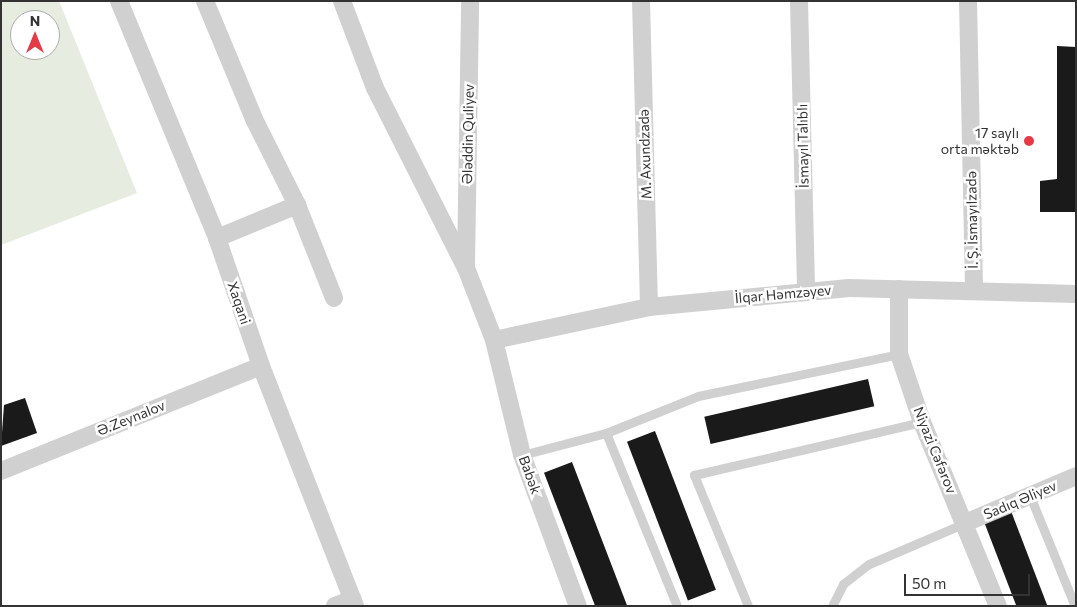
<!DOCTYPE html>
<html>
<head>
<meta charset="utf-8">
<style>
	body { margin:0 }
	#map { position:relative; width:1077px; height:607px; overflow:hidden; background:#fff; font-family:Commissioner,sans-serif }
	div>[style] { position:absolute }
	[style*='--x'] { left:calc(var(--x)*1px); top:calc(var(--y)*1px); width:calc(var(--w)*1px); rotate:calc(var(--a)*1deg) }
	.green>* { inset:0; background:#e6ecdf }
	.building>* { inset:0; background:#1a1a1a; transform-origin:0 0 }
	.service>* { height:9px; margin:-4.5px; padding:0 4.5px; transform-origin:4.5px; border-radius:4.5px; background:#d0d0d0 }
	.minor>* { height:18px; margin:-9px; padding:0 9px; transform-origin:9px; border-radius:9px; background:#d0d0d0 }
	.dots>* { width:14px; height:14px; translate:-50% -50%; box-sizing:border-box; border:2px solid #fff; border-radius:50% }
	span { translate:-50% -50%; white-space:nowrap; text-align:center; line-height:1.15; -webkit-text-stroke:5px #fff; paint-order:stroke }
	.poi-label { font-size:14px; color:#333 }
	.right { translate:-100% -50%; text-align:right }
	.street-label { font-size:14px; color:#333 }
	.frame { position:absolute; inset:0; border:2px solid #333; pointer-events:none }
	.north { position:absolute; left:10px; top:10px; width:50px; height:50px; box-sizing:border-box; background:#fff; border:1px solid #adadad; border-radius:50%; rotate:0deg; font-size:14px; font-weight:700; line-height:20px; text-align:center; color:#333 }
	.north::after { content:''; display:block; margin:auto; width:18px; height:22px; background:#e63946; clip-path:polygon(50% 0,100% 100%,50% 72%,0 100%) }
	.scale { position:absolute; left:904px; top:574px; width:126px; height:22px; box-sizing:border-box; border:2px solid #333; border-top:0; padding-left:6px; font-size:15px; line-height:18px; white-space:nowrap; color:#333; -webkit-text-stroke:4px #fff; paint-order:stroke }
</style>
</head>
<body>
<div id="map">
	<div class="green">
		<i style="clip-path:polygon(evenodd,1px 1px,59px 1px,137px 193px,1px 245px,1px 1px,20px 20px,50px 20px,50px 50px,20px 50px,20px 20px)"></i>
	</div>
	<div class="building">
		<i style="clip-path:polygon(1057px 46px,1076px 47px,1076px 212px,1040px 212px,1040px 181px,1057px 179px)"></i>
		<i style="left:868px;top:379px;width:28px;height:168px;rotate:77deg"></i>
		<i style="clip-path:polygon(25px 398px,37px 433px,1px 446px,4px 405px)"></i>
		<i style="left:655px;top:431px;width:170px;height:30px;rotate:69deg"></i>
		<i style="left:572px;top:462px;width:155px;height:30px;rotate:69deg"></i>
		<i style="left:1011px;top:511px;width:102px;height:29px;rotate:69deg"></i>
	</div>
	<div class="service">
		<i style="--x:606;--y:433;--w:187;--a:67.7"></i>
		<i style="--x:522;--y:455;--w:87;--a:-14.7"></i>
		<i style="--x:606;--y:433;--w:99;--a:-21.9"></i>
		<i style="--x:698;--y:396;--w:205;--a:-11.8"></i>
		<i style="--x:1030;--y:496;--w:119;--a:67.8"></i>
		<i style="--x:748;--y:606;--w:142;--a:-112.4"></i>
		<i style="--x:694;--y:475;--w:234;--a:-13.1"></i>
		<i style="--x:832;--y:606;--w:25;--a:-63"></i>
		<i style="--x:843;--y:584;--w:33;--a:-38"></i>
		<i style="--x:869;--y:564;--w:104;--a:-23.1"></i>
	</div>
	<div class="minor">
		<i style="--x:119;--y:1;--w:256;--a:67.5"></i>
		<i style="--x:217;--y:238;--w:135;--a:71"></i>
		<i style="--x:261;--y:366;--w:258;--a:68.6"></i>
		<i style="--x:205;--y:1;--w:128;--a:67.4"></i>
		<i style="--x:254;--y:119;--w:96;--a:63.4"></i>
		<i style="--x:297;--y:205;--w:100;--a:68.3"></i>
		<i style="--x:342;--y:1;--w:93;--a:69.2"></i>
		<i style="--x:375;--y:88;--w:202;--a:63.2"></i>
		<i style="--x:466;--y:268;--w:77;--a:68.7"></i>
		<i style="--x:494;--y:340;--w:118;--a:76.3"></i>
		<i style="--x:522;--y:455;--w:161;--a:69.7"></i>
		<i style="--x:641;--y:1;--w:306;--a:88.5"></i>
		<i style="--x:799;--y:1;--w:291;--a:88.6"></i>
		<i style="--x:968;--y:1;--w:289;--a:88.8"></i>
		<i style="--x:217;--y:238;--w:87;--a:-22.4"></i>
		<i style="--x:466;--y:265;--w:264;--a:-89.1"></i>
		<i style="--x:899;--y:289;--w:65;--a:90"></i>
		<i style="--x:899;--y:354;--w:72;--a:71.3"></i>
		<i style="--x:922;--y:422;--w:199;--a:67.6"></i>
		<i style="--x:494;--y:340;--w:158;--a:-12"></i>
		<i style="--x:649;--y:307;--w:201;--a:-5.4"></i>
		<i style="--x:849;--y:288;--w:227;--a:1.5"></i>
		<i style="--x:1;--y:471;--w:280;--a:-22"></i>
		<i style="--x:965;--y:523;--w:121;--a:-22.9"></i>
		<i style="--x:335;--y:606;--w:19;--a:-21"></i>
	</div>
	<div class="dots">
		<i style="left:1029px;top:141px;background:#e63946"></i>
	</div>
	<div class="poi-label">
		<span class="right" style="left:1019px;top:141px">17 saylı<br>orta məktəb</span>
	</div>
	<div class="street-label">
		<span style="left:468px;top:134px;rotate:-89deg">Ələddin Quliyev</span>
		<span style="left:803px;top:146px;rotate:-91deg">İsmayıl Talıblı</span>
		<span style="left:645px;top:154px;rotate:-92deg">M. Axundzadə</span>
		<span style="left:972px;top:220px;rotate:-91deg">İ. Ş. İsmayılzadə</span>
		<span style="left:783px;top:294px;rotate:-5deg">İlqar Həmzəyev</span>
		<span style="left:239px;top:303px;rotate:71deg">Xaqani</span>
		<span style="left:131px;top:418px;rotate:-22deg">Ə.Zeynalov</span>
		<span style="left:935px;top:450px;rotate:68deg">Niyazi Cəfərov</span>
		<span style="left:530px;top:475px;rotate:70deg">Babək</span>
		<span style="left:1020px;top:500px;rotate:-23deg">Sadıq Əliyev</span>
	</div>
	<div class="frame"></div>
	<div class="north">N</div>
	<div class="scale">50 m</div>
</div>
</body>
</html>
